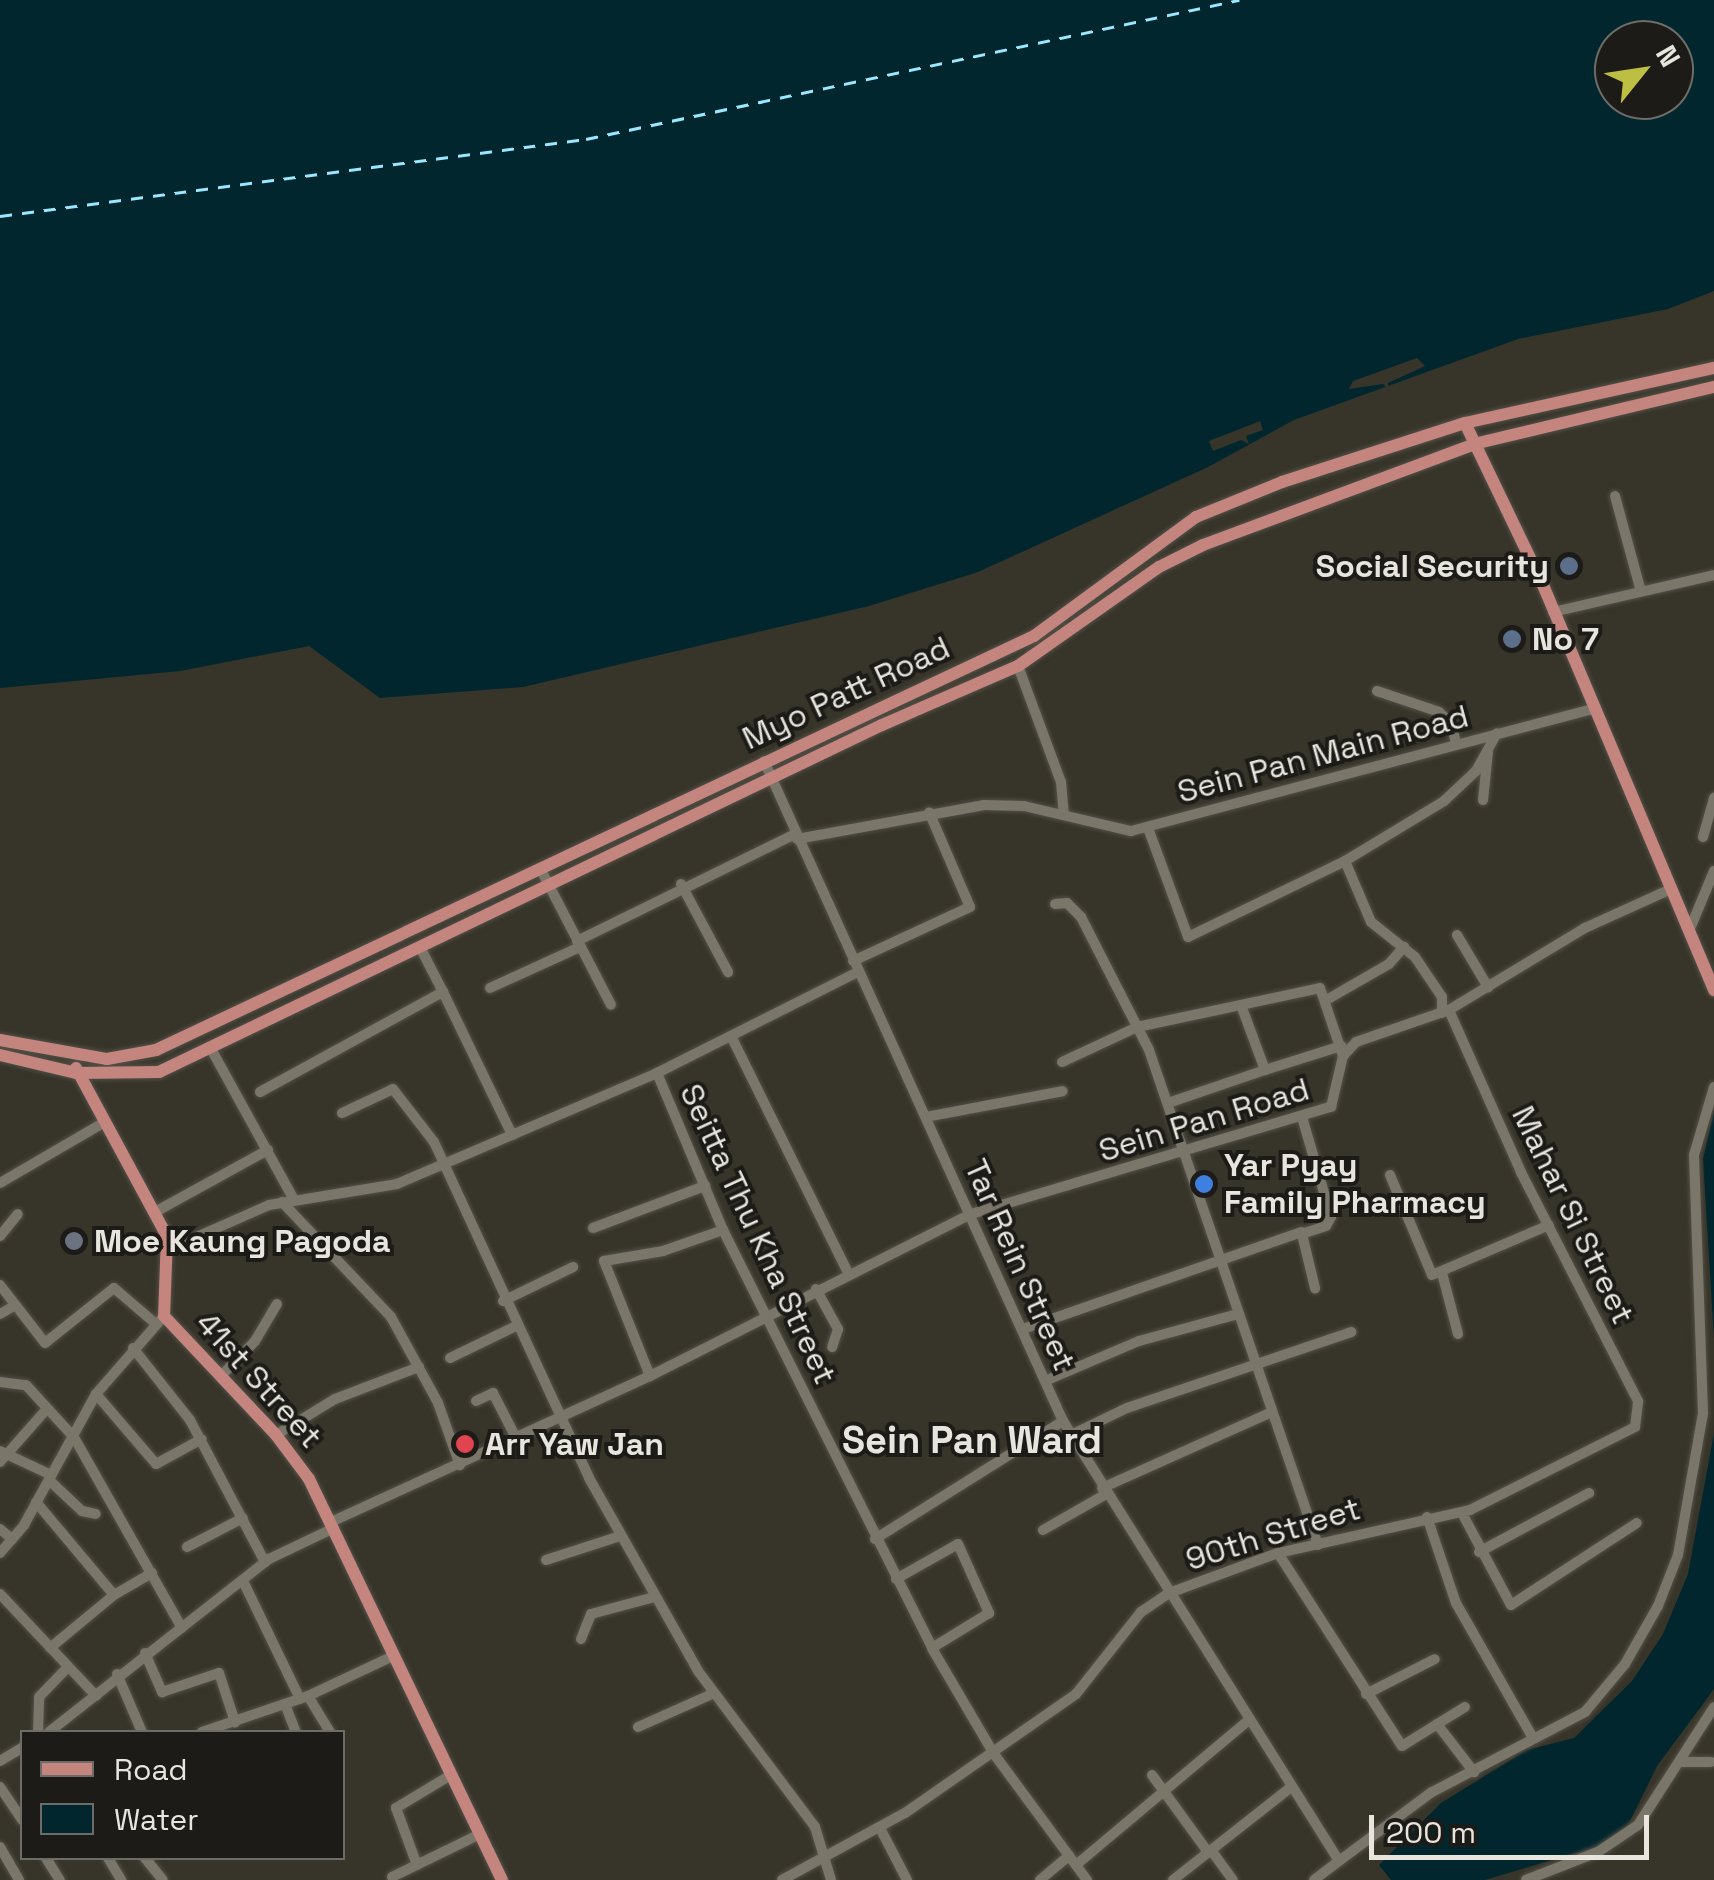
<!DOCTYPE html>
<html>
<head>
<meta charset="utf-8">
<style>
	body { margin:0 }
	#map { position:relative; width:1714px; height:1880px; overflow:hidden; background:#373429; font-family:"Space Grotesk",sans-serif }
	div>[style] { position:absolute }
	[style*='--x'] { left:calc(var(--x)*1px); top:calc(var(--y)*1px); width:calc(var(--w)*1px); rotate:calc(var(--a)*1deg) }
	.water>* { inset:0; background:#01262e }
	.pier>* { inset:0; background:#373429 }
	.ferry>* { height:2.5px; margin-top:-1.25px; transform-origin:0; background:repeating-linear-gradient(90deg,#9be8fe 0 12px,transparent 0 22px) }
	.roads { filter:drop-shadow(0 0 2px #535047) drop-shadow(0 0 2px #535047) }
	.minor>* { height:10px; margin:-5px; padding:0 5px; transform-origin:5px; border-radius:5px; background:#7a766a }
	.major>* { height:12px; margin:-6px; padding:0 6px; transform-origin:6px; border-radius:6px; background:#c4857e }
	.dots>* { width:28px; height:28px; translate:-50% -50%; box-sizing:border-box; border:5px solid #1d1b17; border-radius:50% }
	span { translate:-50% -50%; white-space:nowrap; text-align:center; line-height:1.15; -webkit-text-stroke:8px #1d1b17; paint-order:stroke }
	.poi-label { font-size:32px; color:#e7e5de; font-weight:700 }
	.right { translate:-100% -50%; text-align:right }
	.left { translate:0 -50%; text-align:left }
	.street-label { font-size:32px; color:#e7e5de }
	.quarter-label { font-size:38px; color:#e7e5de; font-weight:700 }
	.legend { position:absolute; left:20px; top:1730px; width:325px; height:130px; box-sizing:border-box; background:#1d1b17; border:2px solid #6e6c67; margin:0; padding:12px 18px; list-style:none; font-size:30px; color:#e7e5de }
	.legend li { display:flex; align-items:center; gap:20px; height:50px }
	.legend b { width:50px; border:2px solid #6e6c67 }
	.north { position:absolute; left:1594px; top:20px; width:100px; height:100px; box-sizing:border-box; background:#1d1b17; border:2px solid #6e6c67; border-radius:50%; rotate:60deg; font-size:28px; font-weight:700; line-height:40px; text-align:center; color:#e7e5de }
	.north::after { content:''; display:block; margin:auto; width:35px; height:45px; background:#bdbf43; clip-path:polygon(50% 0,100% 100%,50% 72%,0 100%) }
	.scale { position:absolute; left:1369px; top:1815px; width:280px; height:45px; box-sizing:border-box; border:5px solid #e7e5de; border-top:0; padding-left:12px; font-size:30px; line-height:35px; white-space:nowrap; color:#e7e5de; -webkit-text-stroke:8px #1d1b17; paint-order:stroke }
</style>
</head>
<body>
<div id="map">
	<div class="water">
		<i style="clip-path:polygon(evenodd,0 0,1714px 0,1714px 291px,1668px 309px,1518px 339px,1294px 420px,1208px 467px,978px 572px,869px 606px,523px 687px,380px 698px,309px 646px,180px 671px,0 688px,0 0,1614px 40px,1674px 40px,1674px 100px,1614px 100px,1614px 40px)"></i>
		<i style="clip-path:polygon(1714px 1111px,1714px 1338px,1703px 1159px)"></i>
		<i style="clip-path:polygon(1714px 1433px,1714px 1689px,1657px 1766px,1628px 1825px,1599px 1846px,1485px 1880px,1391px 1880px,1379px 1865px,1441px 1803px,1527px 1750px,1574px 1738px,1632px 1681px,1663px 1634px,1688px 1574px)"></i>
	</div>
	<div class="pier">
		<i style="clip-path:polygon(1417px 358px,1425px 366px,1388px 383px,1389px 390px,1383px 384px,1349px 389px,1353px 381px)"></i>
		<i style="clip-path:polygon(1260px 421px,1263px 430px,1246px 436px,1249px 444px,1241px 440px,1213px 451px,1209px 441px)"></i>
	</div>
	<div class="ferry">
		<i style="--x:0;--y:216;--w:591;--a:-7.49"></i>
		<i style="--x:586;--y:139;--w:668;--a:-12.02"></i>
	</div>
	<div class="roads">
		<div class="minor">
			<i style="--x:1615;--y:496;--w:95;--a:74.8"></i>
			<i style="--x:1553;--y:612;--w:165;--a:-12.9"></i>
			<i style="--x:1018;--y:666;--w:124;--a:69.7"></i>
			<i style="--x:1061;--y:782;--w:33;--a:85"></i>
			<i style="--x:1377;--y:691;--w:65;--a:18.7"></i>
			<i style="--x:1439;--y:712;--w:16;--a:43"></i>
			<i style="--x:1451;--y:723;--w:21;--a:76"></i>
			<i style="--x:764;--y:761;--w:725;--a:65.63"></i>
			<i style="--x:1063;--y:1421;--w:519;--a:57.9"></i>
			<i style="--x:1339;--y:1861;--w:31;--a:143"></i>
			<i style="--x:1483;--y:800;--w:48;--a:-84.1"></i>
			<i style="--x:1148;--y:828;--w:116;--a:69.8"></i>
			<i style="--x:1188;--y:937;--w:174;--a:-25.8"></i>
			<i style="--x:1345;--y:861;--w:66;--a:66.9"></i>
			<i style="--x:1371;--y:922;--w:56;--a:38.5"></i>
			<i style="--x:1415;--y:957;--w:48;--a:56"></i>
			<i style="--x:1442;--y:997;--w:16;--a:90"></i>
			<i style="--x:1703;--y:837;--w:41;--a:-74.2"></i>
			<i style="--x:797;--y:839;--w:190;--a:-10.3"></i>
			<i style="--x:984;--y:805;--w:40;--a:1.4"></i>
			<i style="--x:1024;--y:806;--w:110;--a:13.2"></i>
			<i style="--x:1131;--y:831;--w:481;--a:-14.8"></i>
			<i style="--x:1345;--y:861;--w:116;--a:-31.2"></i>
			<i style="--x:1444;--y:801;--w:44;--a:-43.2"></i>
			<i style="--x:1476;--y:771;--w:43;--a:-61.1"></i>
			<i style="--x:540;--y:868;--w:154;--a:62.6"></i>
			<i style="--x:681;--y:884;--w:100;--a:61.9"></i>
			<i style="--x:1055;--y:904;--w:12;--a:-5"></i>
			<i style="--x:1067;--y:903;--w:20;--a:45"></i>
			<i style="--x:1081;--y:917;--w:149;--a:62.9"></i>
			<i style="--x:1149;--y:1050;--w:523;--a:71.15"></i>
			<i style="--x:1689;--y:931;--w:65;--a:-67.4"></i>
			<i style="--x:1457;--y:935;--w:61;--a:59.2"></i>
			<i style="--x:577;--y:941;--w:243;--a:-26.1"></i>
			<i style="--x:853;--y:961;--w:129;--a:-24.8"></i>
			<i style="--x:970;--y:907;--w:103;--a:-113.3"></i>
			<i style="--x:490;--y:988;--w:99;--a:-24.5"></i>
			<i style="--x:443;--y:992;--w:159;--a:64.2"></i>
			<i style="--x:1328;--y:999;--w:70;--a:-29.8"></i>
			<i style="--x:1389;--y:964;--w:23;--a:-49"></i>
			<i style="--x:732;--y:1038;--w:262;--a:63.7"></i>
			<i style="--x:210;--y:1047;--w:175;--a:61.2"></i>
			<i style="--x:1062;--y:1062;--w:83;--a:-25"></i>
			<i style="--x:1137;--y:1027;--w:187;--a:-12"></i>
			<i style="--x:1320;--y:988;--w:72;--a:71.3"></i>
			<i style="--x:1265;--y:1070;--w:80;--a:-17.5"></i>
			<i style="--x:657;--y:1073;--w:170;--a:67.2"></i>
			<i style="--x:723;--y:1230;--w:470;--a:63.4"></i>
			<i style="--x:933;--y:1650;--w:121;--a:59.6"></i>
			<i style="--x:994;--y:1754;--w:157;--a:53.6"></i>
			<i style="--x:260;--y:1092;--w:209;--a:-28.7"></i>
			<i style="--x:443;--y:992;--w:51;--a:-117.1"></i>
			<i style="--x:1168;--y:1103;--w:102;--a:-18.8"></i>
			<i style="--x:1265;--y:1070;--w:69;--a:-110.3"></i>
			<i style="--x:342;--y:1113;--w:56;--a:-25.2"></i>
			<i style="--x:393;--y:1089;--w:67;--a:52.3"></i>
			<i style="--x:434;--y:1142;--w:370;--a:65.2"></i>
			<i style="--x:589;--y:1478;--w:222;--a:60.5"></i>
			<i style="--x:698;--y:1671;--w:195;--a:53.1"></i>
			<i style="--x:815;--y:1827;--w:55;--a:73.2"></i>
			<i style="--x:926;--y:1117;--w:139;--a:-10.7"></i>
			<i style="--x:1302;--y:1117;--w:104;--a:73.8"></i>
			<i style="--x:1331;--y:1217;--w:10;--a:119"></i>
			<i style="--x:1326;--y:1226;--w:25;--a:162"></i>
			<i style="--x:1302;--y:1234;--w:56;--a:76.5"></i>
			<i style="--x:1390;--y:1175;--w:108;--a:67.2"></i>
			<i style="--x:1432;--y:1275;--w:127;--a:-23.1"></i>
			<i style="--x:0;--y:1183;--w:119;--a:-30.2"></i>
			<i style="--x:282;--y:1202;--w:158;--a:46.5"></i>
			<i style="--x:391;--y:1317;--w:98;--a:61.3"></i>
			<i style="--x:438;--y:1403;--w:66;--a:70.5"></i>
			<i style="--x:155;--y:1212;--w:129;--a:-28.8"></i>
			<i style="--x:593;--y:1228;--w:120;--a:-20.6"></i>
			<i style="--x:0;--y:1236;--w:28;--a:-51"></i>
			<i style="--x:167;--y:1250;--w:111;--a:-23.8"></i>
			<i style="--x:269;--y:1205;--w:130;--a:-9.3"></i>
			<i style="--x:397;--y:1184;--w:283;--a:-23.1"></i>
			<i style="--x:657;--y:1073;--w:225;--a:-26.7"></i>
			<i style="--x:1442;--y:1273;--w:63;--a:75.3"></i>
			<i style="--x:0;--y:1285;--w:73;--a:52.2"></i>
			<i style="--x:45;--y:1343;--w:88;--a:-38.6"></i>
			<i style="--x:114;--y:1288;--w:55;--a:40.6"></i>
			<i style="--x:816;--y:1289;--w:46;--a:61.2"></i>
			<i style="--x:838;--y:1329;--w:19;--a:108"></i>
			<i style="--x:503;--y:1301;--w:78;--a:-25.9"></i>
			<i style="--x:0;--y:1314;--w:16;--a:-30"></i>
			<i style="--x:1023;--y:1329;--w:295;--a:-19.2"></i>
			<i style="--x:133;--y:1348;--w:92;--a:51.6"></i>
			<i style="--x:190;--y:1420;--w:161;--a:62.2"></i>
			<i style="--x:450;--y:1358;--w:71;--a:-25.8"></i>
			<i style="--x:650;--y:1376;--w:124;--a:-111.8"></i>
			<i style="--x:604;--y:1261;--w:60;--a:-9.6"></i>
			<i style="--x:663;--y:1251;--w:64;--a:-19.3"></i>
			<i style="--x:220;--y:1377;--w:50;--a:-45.8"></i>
			<i style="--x:255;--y:1341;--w:43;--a:-59.3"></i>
			<i style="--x:1045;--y:1381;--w:102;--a:-23.1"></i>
			<i style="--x:1139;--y:1341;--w:103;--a:-15.3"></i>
			<i style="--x:0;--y:1382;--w:26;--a:7"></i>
			<i style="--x:26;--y:1385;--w:65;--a:47.5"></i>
			<i style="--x:96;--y:1394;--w:92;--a:49.4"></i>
			<i style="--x:156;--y:1464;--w:52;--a:-28.5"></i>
			<i style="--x:476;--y:1401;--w:19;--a:-25"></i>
			<i style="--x:493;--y:1393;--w:51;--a:62.9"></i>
			<i style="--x:71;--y:1432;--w:225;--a:60.5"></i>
			<i style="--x:276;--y:1435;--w:69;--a:-31.4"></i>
			<i style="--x:335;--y:1399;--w:90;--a:-20.9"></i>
			<i style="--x:1071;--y:1435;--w:62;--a:-25.7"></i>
			<i style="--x:1127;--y:1408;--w:237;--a:-18.7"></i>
			<i style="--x:0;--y:1451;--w:56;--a:25.2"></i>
			<i style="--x:0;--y:1462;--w:68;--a:-48.6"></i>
			<i style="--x:49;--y:1480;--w:45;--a:43.2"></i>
			<i style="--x:82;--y:1511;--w:14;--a:12"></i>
			<i style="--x:1102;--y:1488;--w:186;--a:-24.1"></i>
			<i style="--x:36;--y:1502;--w:121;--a:50"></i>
			<i style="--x:114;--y:1595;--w:83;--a:140.4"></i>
			<i style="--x:1462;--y:1513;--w:104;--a:62"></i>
			<i style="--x:1511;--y:1605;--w:150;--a:-33.1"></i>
			<i style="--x:1427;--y:1517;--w:91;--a:71.4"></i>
			<i style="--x:1456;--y:1603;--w:153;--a:60.3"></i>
			<i style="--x:331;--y:1522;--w:351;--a:-24.6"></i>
			<i style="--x:650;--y:1376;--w:360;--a:-26.8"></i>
			<i style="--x:971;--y:1214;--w:376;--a:-16.6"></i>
			<i style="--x:1331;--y:1107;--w:52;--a:-76.8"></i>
			<i style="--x:1343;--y:1056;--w:19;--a:-47"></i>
			<i style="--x:1356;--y:1042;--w:98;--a:-19"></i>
			<i style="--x:1449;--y:1010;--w:159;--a:-31.1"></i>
			<i style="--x:1585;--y:928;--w:94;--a:-24.4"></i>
			<i style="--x:0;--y:1529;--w:16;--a:40"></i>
			<i style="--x:1043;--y:1530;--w:73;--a:-29.7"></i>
			<i style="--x:875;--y:1539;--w:222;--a:-32.1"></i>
			<i style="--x:187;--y:1547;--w:63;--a:-27.4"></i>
			<i style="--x:1479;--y:1552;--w:125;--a:-28.2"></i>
			<i style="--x:0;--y:1553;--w:37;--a:-49"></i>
			<i style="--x:24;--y:1525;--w:149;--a:-61.2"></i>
			<i style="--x:96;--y:1394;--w:103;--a:-48.9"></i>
			<i style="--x:1278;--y:1553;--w:229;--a:57.3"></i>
			<i style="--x:1402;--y:1746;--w:74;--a:-31.8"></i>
			<i style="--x:546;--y:1560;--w:78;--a:-18"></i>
			<i style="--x:896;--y:1579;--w:71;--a:-29.4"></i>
			<i style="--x:958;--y:1544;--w:76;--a:65.8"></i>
			<i style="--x:989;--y:1613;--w:67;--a:148.4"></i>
			<i style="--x:243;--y:1581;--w:131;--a:64.2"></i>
			<i style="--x:0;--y:1594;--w:140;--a:46.7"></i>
			<i style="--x:114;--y:1595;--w:44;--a:-30.1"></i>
			<i style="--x:581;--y:1639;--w:27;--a:-68"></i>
			<i style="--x:591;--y:1614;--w:65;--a:-15.1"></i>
			<i style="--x:145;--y:1653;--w:43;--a:66.4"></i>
			<i style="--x:162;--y:1692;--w:60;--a:-18.4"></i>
			<i style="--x:219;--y:1673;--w:52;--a:71.9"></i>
			<i style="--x:117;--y:1674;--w:63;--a:66.7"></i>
			<i style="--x:1366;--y:1694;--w:77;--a:-26.9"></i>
			<i style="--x:308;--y:1696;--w:42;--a:58.6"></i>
			<i style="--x:285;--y:1704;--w:30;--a:69"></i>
			<i style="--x:1437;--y:1724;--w:61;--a:52.4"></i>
			<i style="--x:638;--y:1727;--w:81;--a:-24"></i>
			<i style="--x:38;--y:1732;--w:35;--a:-88"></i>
			<i style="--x:39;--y:1697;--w:42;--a:-46"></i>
			<i style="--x:49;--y:1732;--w:280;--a:-38.2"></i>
			<i style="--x:269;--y:1559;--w:72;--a:-25.5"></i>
			<i style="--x:202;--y:1732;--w:112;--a:-18.8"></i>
			<i style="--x:308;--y:1696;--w:94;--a:-25.2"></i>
			<i style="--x:0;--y:1761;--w:26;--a:-31"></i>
			<i style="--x:1681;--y:1762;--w:30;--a:0"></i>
			<i style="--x:1152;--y:1775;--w:95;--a:54"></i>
			<i style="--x:0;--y:1787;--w:40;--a:56"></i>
			<i style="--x:880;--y:1828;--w:59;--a:62.6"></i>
			<i style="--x:0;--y:1847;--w:38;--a:60"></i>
			<i style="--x:1211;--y:1850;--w:37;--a:54"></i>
			<i style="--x:46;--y:1858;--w:26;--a:58"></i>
			<i style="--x:108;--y:1858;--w:26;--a:59"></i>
			<i style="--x:145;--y:1858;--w:28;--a:51"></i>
			<i style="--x:1339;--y:1861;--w:116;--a:-36.6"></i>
			<i style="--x:1432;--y:1792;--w:173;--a:-27.6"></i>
			<i style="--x:1585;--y:1712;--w:62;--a:-50.2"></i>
			<i style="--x:1625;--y:1664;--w:67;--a:-60.4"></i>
			<i style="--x:1658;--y:1606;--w:55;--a:-68.6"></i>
			<i style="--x:1678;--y:1555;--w:144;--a:-80"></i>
			<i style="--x:1703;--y:1413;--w:258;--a:-92"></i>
			<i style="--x:1694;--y:1155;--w:71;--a:-73.6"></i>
			<i style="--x:417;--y:1865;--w:61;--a:-110.2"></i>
			<i style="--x:396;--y:1808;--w:62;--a:-31.1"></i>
			<i style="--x:1076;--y:1865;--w:227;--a:-40"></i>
			<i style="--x:392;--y:1877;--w:98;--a:-26"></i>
			<i style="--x:782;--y:1880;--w:140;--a:-28.6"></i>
			<i style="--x:905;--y:1813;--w:208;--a:-34.8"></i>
			<i style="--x:1076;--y:1694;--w:105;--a:-51.6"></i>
			<i style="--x:1141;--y:1612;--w:34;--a:-34"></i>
			<i style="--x:1169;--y:1593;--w:116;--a:-20.2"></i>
			<i style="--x:1278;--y:1553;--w:197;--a:-12.6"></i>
			<i style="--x:1470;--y:1510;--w:185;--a:-26.7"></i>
			<i style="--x:1635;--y:1427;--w:26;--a:-83"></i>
			<i style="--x:1638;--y:1401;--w:257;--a:-117.1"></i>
			<i style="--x:1521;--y:1172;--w:177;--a:-114"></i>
			<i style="--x:1040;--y:1880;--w:38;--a:-40"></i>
			<i style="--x:1173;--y:1880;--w:149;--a:-38.2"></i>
			<i style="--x:1526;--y:1880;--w:77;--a:-21.3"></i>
			<i style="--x:1598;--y:1852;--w:48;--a:-34"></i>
			<i style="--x:1638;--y:1825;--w:140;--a:-57.2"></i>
		</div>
		<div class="major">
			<i style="--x:1465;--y:423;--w:180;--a:64.3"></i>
			<i style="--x:1543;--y:585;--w:440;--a:67.1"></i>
			<i style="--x:0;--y:1040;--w:109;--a:10.1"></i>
			<i style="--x:107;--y:1059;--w:50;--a:-10.4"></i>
			<i style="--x:156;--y:1050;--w:971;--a:-25.25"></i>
			<i style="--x:1034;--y:636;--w:201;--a:-36.3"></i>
			<i style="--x:1196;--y:517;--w:93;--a:-22.1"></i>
			<i style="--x:1282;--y:482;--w:192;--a:-17.9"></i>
			<i style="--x:1465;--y:423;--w:255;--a:-12.5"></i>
			<i style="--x:0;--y:1055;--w:78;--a:13.3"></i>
			<i style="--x:76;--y:1073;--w:83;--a:-0.7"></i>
			<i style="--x:159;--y:1072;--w:802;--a:-25.64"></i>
			<i style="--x:882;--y:725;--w:148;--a:-23.5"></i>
			<i style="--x:1018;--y:666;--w:172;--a:-35.1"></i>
			<i style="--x:1159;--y:567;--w:49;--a:-26.6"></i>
			<i style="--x:1203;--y:545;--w:289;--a:-20.4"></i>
			<i style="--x:1474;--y:444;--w:247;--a:-13.4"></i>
			<i style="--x:76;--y:1068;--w:191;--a:61.6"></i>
			<i style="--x:167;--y:1236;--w:80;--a:92.1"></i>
			<i style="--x:164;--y:1316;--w:163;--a:46.7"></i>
			<i style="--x:276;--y:1435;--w:55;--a:53.1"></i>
			<i style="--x:309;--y:1479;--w:445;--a:64.3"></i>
		</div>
	</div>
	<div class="dots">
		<i style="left:1569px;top:566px;background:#5c6f8a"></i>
		<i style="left:1512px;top:639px;background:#5c6f8a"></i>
		<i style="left:1204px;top:1184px;background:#3f7fe0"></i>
		<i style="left:74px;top:1241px;background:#6b7280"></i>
		<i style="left:465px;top:1444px;background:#e0444e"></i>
	</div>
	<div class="poi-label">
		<span class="right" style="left:1549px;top:566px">Social Security</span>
		<span class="left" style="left:1532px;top:639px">No 7</span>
		<span class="left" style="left:1224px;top:1184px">Yar Pyay<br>Family Pharmacy</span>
		<span class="left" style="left:94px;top:1241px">Moe Kaung Pagoda</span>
		<span class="left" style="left:485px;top:1444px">Arr Yaw Jan</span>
	</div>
	<div class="street-label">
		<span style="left:846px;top:693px;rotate:-25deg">Myo Patt Road</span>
		<span style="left:1323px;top:754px;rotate:-15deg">Sein Pan Main Road</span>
		<span style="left:1204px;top:1120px;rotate:-17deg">Sein Pan Road</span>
		<span style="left:1573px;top:1215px;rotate:64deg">Mahar Si Street</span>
		<span style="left:758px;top:1234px;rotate:65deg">Seitta Thu Kha Street</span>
		<span style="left:1020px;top:1265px;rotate:66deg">Tar Rein Street</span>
		<span style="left:259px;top:1380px;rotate:48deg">41st Street</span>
		<span style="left:1273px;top:1534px;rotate:-17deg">90th Street</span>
	</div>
	<div class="quarter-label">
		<span style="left:972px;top:1441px">Sein Pan Ward</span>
	</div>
	<ul class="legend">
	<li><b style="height:12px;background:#c4857e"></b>Road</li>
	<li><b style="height:28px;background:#01262e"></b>Water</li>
	</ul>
	<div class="north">N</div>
	<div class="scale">200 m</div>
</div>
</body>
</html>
